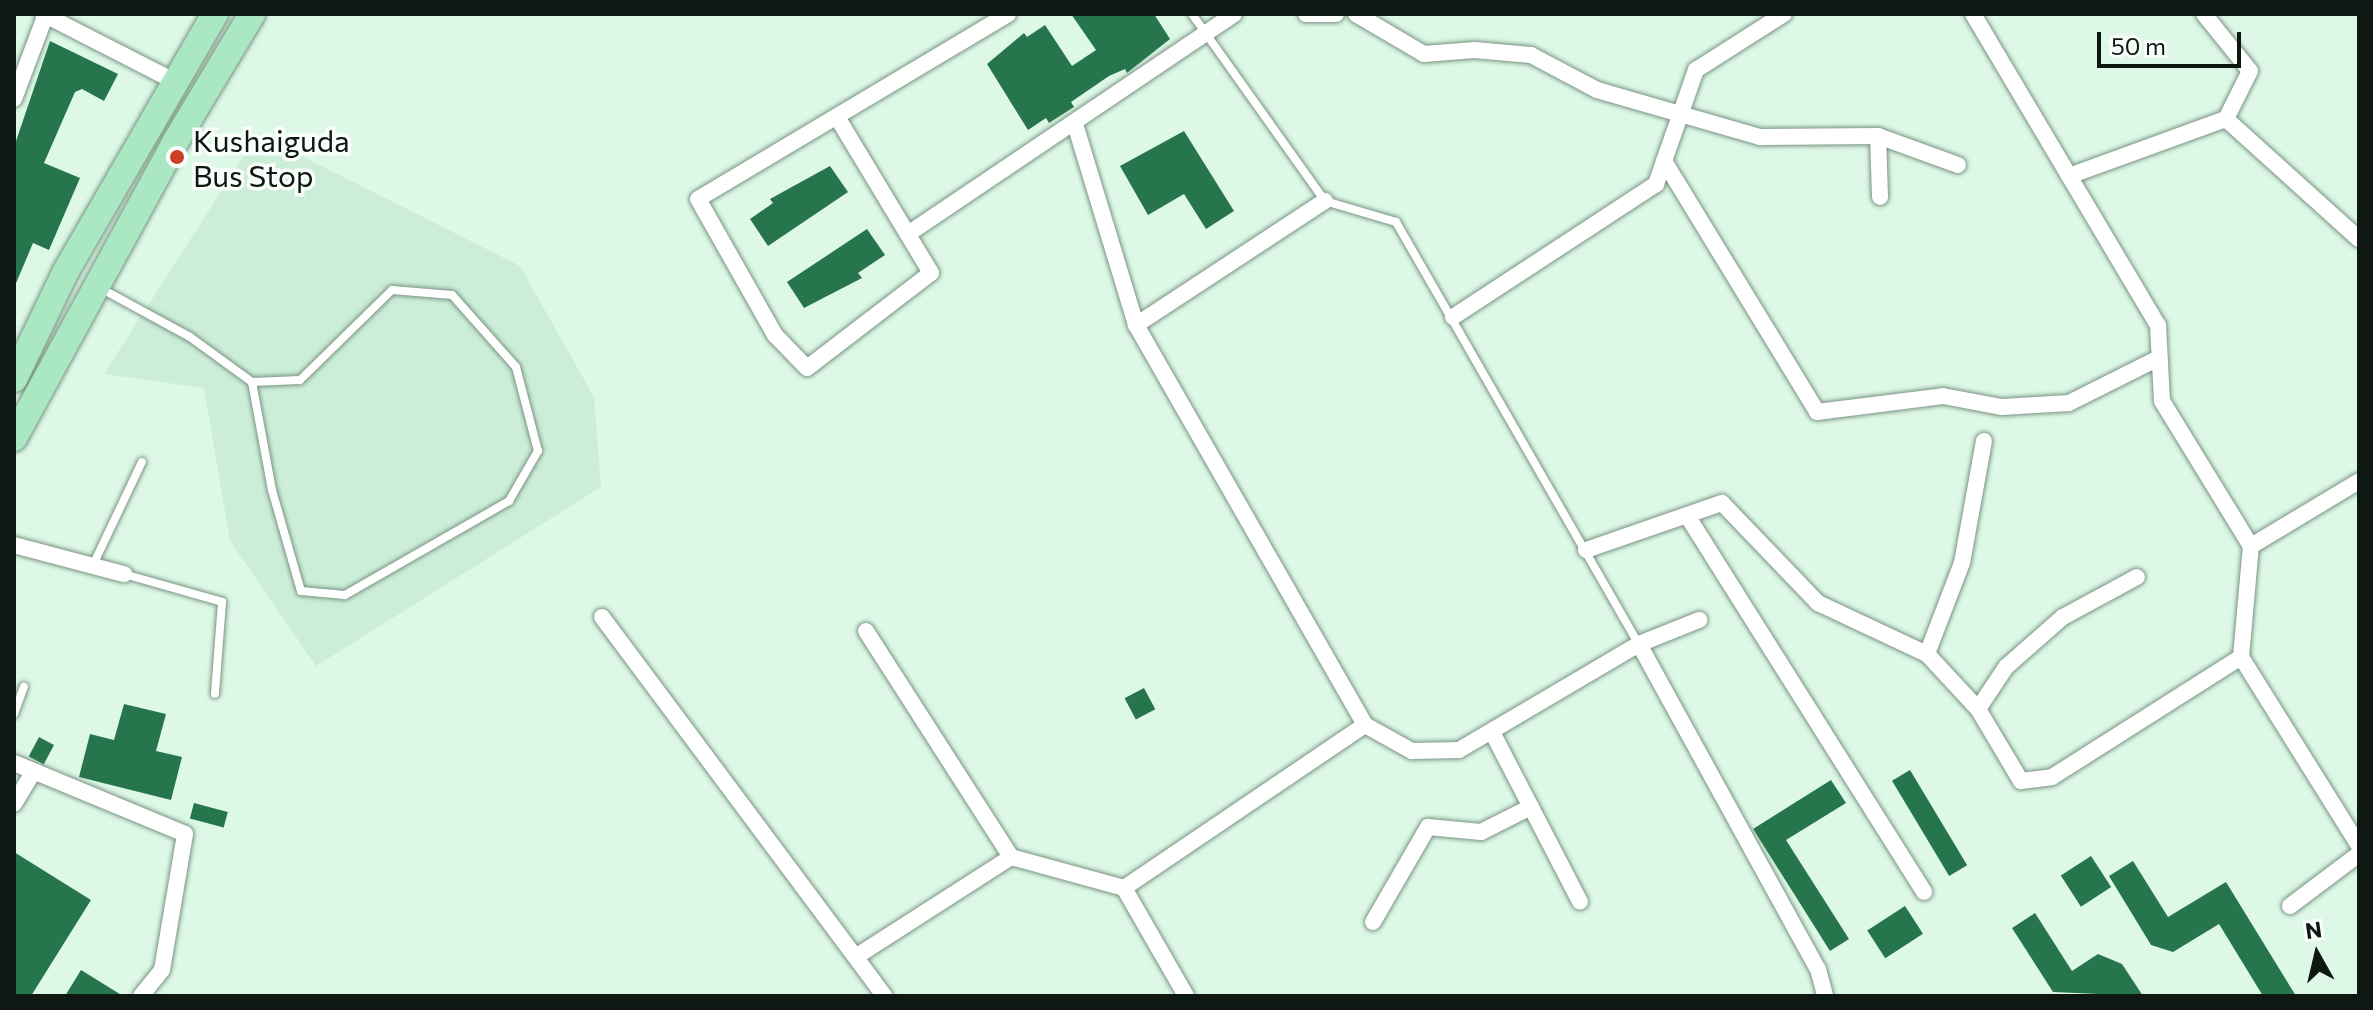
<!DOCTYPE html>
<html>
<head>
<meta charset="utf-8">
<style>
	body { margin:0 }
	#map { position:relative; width:2373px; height:1010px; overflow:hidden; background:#ddf8e6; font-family:Commissioner,sans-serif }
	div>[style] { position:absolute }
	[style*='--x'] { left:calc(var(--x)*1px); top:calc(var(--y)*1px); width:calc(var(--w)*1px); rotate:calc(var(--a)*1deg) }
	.built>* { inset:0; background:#cceed8 }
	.building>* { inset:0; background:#27754c; transform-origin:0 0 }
	.roads { filter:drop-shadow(0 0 2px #7a9383) drop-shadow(0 0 2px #7a9383) }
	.lane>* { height:8px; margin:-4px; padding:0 4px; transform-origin:4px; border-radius:4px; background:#fff }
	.street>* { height:16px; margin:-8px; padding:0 8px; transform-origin:8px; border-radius:8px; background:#fff }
	.primary>* { height:26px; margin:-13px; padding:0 13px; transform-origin:13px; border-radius:13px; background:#aae8c4 }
	.dots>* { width:22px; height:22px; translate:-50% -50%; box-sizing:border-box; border:4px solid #f9fefb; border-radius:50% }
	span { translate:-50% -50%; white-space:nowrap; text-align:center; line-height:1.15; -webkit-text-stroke:7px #f9fefb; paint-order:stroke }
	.poi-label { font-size:30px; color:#0e1711 }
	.left { translate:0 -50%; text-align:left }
	.frame { position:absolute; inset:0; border:16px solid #0e1711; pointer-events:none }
	.north { position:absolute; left:2277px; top:914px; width:80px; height:80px; -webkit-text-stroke:6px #f9fefb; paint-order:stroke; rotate:352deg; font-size:22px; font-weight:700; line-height:32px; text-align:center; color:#0e1711 }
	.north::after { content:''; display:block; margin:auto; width:28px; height:36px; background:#0e1711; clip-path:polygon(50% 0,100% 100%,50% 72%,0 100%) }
	.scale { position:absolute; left:2097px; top:32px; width:144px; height:36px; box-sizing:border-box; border:4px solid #0e1711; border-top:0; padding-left:10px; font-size:24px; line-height:28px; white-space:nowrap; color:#0e1711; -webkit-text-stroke:6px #f9fefb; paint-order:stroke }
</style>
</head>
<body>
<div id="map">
	<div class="built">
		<i style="clip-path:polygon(258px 134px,520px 266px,594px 397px,601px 487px,316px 666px,230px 541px,204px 388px,104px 374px)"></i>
	</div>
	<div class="building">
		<i style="clip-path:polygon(1071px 14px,1154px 14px,1170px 39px,1127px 73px,1125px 69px,1109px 76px,1071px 102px,1074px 107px,1049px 123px,1046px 118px,1028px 130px,987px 64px,1024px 33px,1027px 37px,1045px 25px,1072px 66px,1096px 50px)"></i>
		<i style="clip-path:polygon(50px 41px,118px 74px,104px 101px,82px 89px,75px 92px,44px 163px,80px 178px,49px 250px,33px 243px,14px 288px,14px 147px)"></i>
		<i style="clip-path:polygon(1184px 131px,1234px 211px,1206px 229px,1184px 194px,1148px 215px,1120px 166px)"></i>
		<i style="clip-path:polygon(830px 166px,848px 192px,768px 246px,750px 219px,773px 203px,770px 199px)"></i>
		<i style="clip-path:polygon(867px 229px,885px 255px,858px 273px,862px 278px,804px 308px,787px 282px)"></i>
		<i style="left:1144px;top:688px;width:24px;height:22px;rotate:62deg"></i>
		<i style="clip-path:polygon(124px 704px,166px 714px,156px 751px,182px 757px,171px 800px,79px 777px,90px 734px,114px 740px)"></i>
		<i style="left:39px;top:737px;width:17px;height:22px;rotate:28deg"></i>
		<i style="left:1910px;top:770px;width:111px;height:21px;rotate:59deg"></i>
		<i style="clip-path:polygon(1831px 780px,1846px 803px,1786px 840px,1849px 939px,1830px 951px,1753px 829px)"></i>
		<i style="left:194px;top:803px;width:35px;height:16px;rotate:15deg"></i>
		<i style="clip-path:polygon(14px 852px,91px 900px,31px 996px,14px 996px)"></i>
		<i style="left:2091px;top:856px;width:37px;height:36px;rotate:57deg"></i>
		<i style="clip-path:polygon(2133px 861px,2168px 917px,2226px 882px,2296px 996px,2263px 996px,2219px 924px,2173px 952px,2151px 945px,2109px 876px)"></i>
		<i style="left:1905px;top:906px;width:33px;height:45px;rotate:57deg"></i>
		<i style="clip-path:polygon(2035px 913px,2072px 971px,2098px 954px,2122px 964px,2143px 996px,2053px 992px,2012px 928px)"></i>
		<i style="clip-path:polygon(81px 970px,123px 996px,65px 996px)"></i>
	</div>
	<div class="roads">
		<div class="lane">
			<i style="--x:1192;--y:14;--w:229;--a:54.6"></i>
			<i style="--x:1325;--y:201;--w:74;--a:16.5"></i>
			<i style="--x:1396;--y:222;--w:487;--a:60.1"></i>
			<i style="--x:102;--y:289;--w:100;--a:28.6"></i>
			<i style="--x:190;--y:337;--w:77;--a:36"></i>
			<i style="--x:252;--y:382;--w:110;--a:79.5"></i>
			<i style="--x:272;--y:490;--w:105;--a:74"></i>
			<i style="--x:301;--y:591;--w:44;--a:5.2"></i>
			<i style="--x:345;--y:595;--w:189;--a:-29.8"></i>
			<i style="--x:509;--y:501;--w:58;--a:-59.9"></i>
			<i style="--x:538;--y:451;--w:87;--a:-104.7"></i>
			<i style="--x:516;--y:367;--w:96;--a:-131.6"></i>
			<i style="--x:452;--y:295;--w:60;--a:-175.2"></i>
			<i style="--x:392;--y:290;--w:129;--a:135.6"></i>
			<i style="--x:300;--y:380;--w:48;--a:177.6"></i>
			<i style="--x:93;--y:565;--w:114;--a:-64.6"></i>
			<i style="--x:124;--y:574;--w:102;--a:15.9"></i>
			<i style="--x:222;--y:602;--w:92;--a:94.4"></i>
			<i style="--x:14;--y:714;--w:29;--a:-70"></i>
		</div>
		<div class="street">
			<i style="--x:43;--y:14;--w:147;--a:27.1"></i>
			<i style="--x:1306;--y:14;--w:30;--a:0"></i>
			<i style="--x:1356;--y:14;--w:79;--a:30.5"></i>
			<i style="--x:1424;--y:54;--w:51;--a:-4.5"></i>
			<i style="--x:1475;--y:50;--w:56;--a:5.1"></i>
			<i style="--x:1531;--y:55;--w:75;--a:27.9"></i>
			<i style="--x:1597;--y:90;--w:170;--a:16.1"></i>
			<i style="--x:1760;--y:137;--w:118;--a:-0.5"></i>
			<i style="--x:1878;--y:136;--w:85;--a:19.9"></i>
			<i style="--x:1973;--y:14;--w:362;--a:59.3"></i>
			<i style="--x:2158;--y:325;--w:76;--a:87"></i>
			<i style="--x:2162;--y:401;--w:170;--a:58.5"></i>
			<i style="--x:2204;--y:14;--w:73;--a:51.1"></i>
			<i style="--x:2250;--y:71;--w:54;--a:116.6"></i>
			<i style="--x:2226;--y:119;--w:179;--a:42.1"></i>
			<i style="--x:14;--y:99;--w:91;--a:-69.4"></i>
			<i style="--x:837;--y:117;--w:182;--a:58.9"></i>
			<i style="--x:931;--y:273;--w:156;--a:142.5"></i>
			<i style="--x:807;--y:368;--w:46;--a:-134.1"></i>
			<i style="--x:775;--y:335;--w:156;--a:-119.5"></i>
			<i style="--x:698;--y:199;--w:361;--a:-30.8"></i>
			<i style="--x:1075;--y:124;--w:210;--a:73.1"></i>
			<i style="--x:1136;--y:325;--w:461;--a:60.2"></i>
			<i style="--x:1878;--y:136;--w:61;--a:88.1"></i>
			<i style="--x:1664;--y:161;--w:294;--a:58.6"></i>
			<i style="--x:1817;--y:412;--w:127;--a:-7.2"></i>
			<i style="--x:1943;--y:396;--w:60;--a:10.6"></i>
			<i style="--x:2002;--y:407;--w:67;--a:-3.4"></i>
			<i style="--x:2069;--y:403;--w:101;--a:-26.6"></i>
			<i style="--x:2069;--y:176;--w:167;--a:-20"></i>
			<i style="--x:908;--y:234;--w:393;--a:-34"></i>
			<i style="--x:1453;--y:317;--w:243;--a:-33.2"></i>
			<i style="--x:1656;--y:184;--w:121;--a:-70.7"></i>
			<i style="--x:1696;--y:70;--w:104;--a:-32.5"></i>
			<i style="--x:1136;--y:325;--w:226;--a:-33.3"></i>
			<i style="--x:1688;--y:517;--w:443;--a:57.8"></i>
			<i style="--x:14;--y:545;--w:114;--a:14.8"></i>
			<i style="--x:1586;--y:550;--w:144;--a:-19.1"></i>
			<i style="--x:1722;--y:503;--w:139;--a:46.2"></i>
			<i style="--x:1818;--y:603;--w:120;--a:25.1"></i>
			<i style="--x:1927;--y:654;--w:75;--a:47.2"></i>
			<i style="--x:1978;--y:709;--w:84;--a:59.2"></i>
			<i style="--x:2021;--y:781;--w:31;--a:-7"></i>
			<i style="--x:2052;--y:777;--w:224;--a:-32.4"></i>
			<i style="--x:2241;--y:657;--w:111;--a:-84.9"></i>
			<i style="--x:2251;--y:546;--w:126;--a:-31"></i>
			<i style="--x:602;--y:617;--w:472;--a:53.3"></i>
			<i style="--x:866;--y:631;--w:269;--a:57.3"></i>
			<i style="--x:1639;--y:644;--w:371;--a:61.2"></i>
			<i style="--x:1818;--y:969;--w:28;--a:75"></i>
			<i style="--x:1927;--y:654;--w:97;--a:-69"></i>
			<i style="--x:1962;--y:563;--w:124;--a:-79.8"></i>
			<i style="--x:2241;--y:657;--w:223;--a:58"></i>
			<i style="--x:1978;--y:709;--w:50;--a:-56.3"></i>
			<i style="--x:2006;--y:667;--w:76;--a:-41.3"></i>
			<i style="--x:2063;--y:617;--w:84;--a:-28.4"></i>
			<i style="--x:1492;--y:732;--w:191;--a:62.6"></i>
			<i style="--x:14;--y:763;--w:185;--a:22.5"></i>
			<i style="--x:185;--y:834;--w:138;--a:99.6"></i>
			<i style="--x:162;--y:970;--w:33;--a:129"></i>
			<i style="--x:14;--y:804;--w:37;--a:-59"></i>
			<i style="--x:1124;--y:888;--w:125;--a:60.1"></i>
			<i style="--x:2290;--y:906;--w:86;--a:-37"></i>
			<i style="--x:1373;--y:922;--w:110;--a:-59.9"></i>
			<i style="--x:1428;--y:827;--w:53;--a:5.4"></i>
			<i style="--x:1481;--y:832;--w:56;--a:-26.6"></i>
			<i style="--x:857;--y:956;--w:183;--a:-32.7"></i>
			<i style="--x:1011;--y:857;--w:117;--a:15.3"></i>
			<i style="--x:1124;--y:888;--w:291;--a:-34.1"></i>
			<i style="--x:1365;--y:725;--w:54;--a:29"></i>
			<i style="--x:1412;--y:751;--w:47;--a:-1.2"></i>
			<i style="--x:1459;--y:750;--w:209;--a:-30.5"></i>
			<i style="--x:1639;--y:644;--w:65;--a:-21.8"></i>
		</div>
		<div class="primary">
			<i style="--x:14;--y:379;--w:120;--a:-64.3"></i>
			<i style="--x:66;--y:271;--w:297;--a:-59.9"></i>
			<i style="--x:14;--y:438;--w:335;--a:-61.4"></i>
			<i style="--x:174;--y:144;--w:152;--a:-59"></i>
		</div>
	</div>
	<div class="dots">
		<i style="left:177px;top:157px;background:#cc4126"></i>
	</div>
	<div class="poi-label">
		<span class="left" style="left:193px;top:157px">Kushaiguda<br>Bus Stop</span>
	</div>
	<div class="frame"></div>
	<div class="north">N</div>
	<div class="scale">50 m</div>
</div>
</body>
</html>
